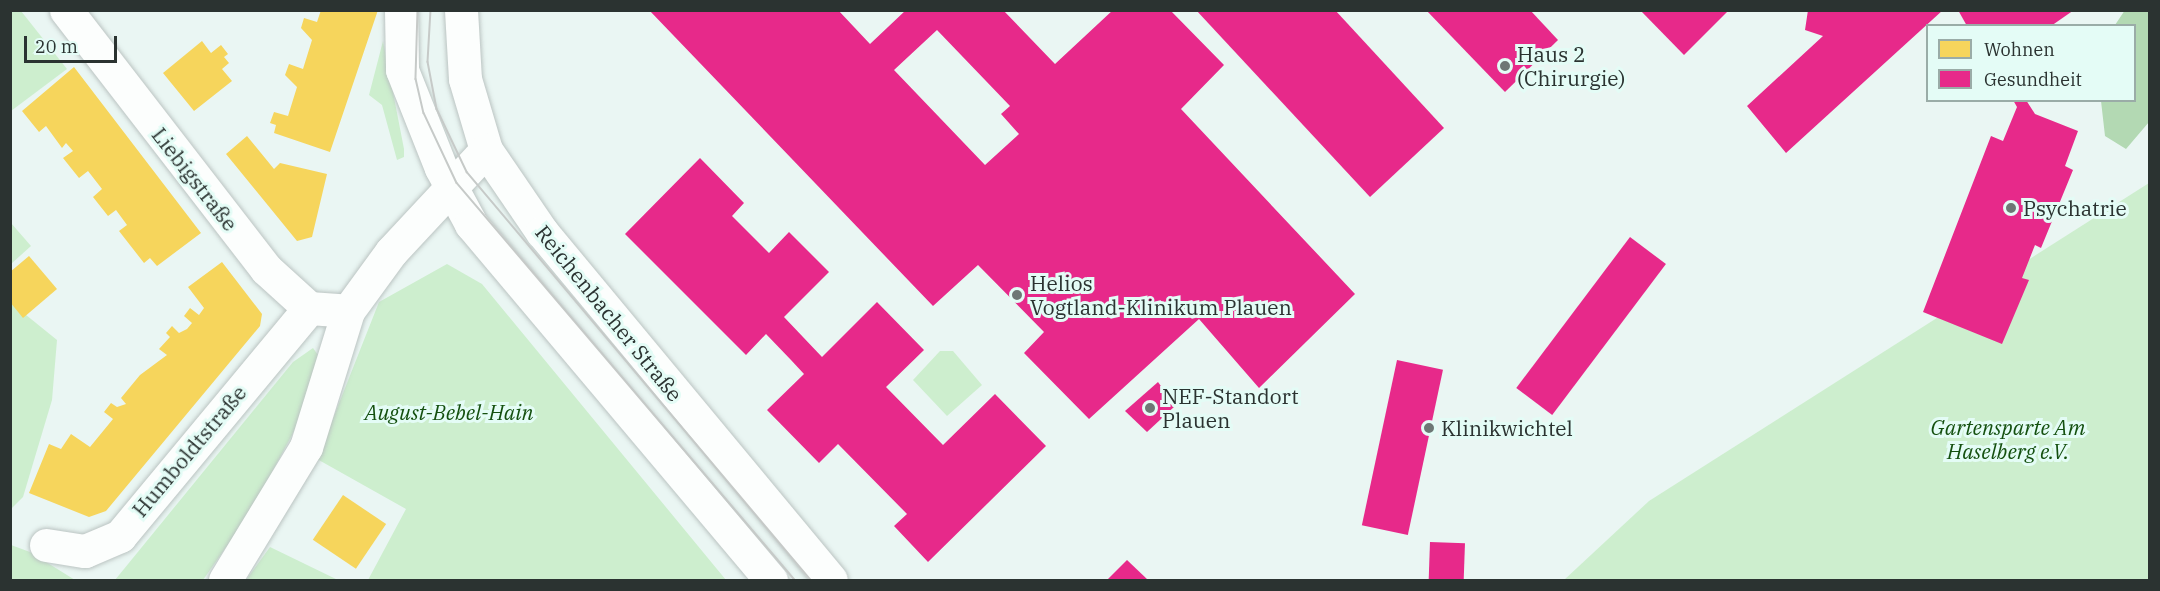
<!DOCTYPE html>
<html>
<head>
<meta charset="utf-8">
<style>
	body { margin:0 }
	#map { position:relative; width:2160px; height:591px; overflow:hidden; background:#eaf6f3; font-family:"IBM Plex Serif",serif }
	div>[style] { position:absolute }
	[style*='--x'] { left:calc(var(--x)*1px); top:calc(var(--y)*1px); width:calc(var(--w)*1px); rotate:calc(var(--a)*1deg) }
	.green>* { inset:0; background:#cdeece }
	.forest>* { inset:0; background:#b3d9b3 }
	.homes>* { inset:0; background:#f6d55c; transform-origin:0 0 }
	.health>* { inset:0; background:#e7298a; transform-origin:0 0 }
	.roads { filter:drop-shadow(0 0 2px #bbc4c2) drop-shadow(0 0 2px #bbc4c2) }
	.minor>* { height:33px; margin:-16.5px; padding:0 16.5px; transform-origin:16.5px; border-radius:16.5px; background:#fcfefd }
	.tram>* { height:1.5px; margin:-0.75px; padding:0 0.75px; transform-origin:0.75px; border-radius:0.75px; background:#c6cac8 }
	.dots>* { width:16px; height:16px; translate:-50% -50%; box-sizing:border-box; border:3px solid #e4fcf6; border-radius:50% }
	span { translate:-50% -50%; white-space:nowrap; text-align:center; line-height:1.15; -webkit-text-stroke:6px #e4fcf6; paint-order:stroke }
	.poi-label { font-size:21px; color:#2b3331 }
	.left { translate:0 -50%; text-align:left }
	.street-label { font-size:21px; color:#2b3331 }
	.park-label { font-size:21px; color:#14500f; font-style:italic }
	.frame { position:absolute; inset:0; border:12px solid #2b3331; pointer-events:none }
	.legend { position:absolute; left:1926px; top:24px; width:210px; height:78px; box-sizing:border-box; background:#e4fcf6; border:2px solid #9aaca7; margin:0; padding:8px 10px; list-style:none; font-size:18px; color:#2b3331 }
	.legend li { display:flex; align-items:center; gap:12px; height:30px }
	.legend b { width:30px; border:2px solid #9aaca7 }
	.scale { position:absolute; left:24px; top:36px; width:93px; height:27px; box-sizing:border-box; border:3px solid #2b3331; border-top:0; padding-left:8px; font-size:18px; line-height:21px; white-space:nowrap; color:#2b3331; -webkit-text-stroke:4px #e4fcf6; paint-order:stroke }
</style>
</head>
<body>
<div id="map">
	<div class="green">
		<i style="clip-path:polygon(11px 10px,21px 11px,67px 69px,11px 111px)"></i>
		<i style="clip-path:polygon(383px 41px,404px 149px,404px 157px,397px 160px,382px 105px,369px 95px)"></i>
		<i style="clip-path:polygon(2149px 183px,2149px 580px,1564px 580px,1649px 501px)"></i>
		<i style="clip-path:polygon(11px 223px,31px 246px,11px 264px,10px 264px)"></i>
		<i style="clip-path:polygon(447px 264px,482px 284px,726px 580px,368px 580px,406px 509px,317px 459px,379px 302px)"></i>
		<i style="clip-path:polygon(10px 302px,57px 340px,52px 400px,23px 497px,11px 509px)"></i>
		<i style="clip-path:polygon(313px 348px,318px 355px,299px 422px,250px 513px,203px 580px,115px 580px,293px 362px)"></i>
		<i style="clip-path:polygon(940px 351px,953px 351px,982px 385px,947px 416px,913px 380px)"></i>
		<i style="clip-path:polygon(11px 545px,30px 552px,75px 580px,11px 580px)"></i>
		<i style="clip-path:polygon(270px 547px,338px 580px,246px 580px)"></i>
	</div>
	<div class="forest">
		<i style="clip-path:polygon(2125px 10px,2150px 11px,2149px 122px,2126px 149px,2105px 136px,2101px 101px,2134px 100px,2134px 26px,2115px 25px)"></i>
	</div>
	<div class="homes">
		<i style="clip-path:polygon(321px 10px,378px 10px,330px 152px,274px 133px,276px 125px,270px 123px,274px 112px,288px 116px,297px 87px,285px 75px,289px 64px,303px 69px,312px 40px,301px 28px,304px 18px,317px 22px)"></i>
		<i style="clip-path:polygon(202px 41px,211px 53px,221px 45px,228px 54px,224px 57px,229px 63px,222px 69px,232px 81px,194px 111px,163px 73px)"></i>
		<i style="clip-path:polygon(74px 67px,201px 233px,157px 266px,150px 258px,144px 263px,119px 231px,127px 225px,116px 210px,108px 216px,93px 197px,102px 189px,88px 171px,79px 178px,63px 158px,73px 151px,66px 143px,62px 148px,46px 126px,39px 132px,22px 111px)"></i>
		<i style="clip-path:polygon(247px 136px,274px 169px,280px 163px,327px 174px,312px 237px,297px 241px,226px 154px)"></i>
		<i style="clip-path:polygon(29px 256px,57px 289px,23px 318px,10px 302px,10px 272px)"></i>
		<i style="clip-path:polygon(222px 262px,262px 314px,260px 326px,106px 511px,89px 517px,29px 493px,49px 444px,61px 449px,71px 434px,90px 447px,113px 419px,104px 412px,111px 403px,117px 407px,126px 404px,121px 398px,140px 375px,167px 355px,159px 349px,170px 337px,166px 333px,172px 326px,179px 333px,187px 329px,192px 323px,184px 316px,190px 308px,199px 315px,204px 308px,188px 287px)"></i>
		<i style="left:343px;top:495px;width:52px;height:54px;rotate:34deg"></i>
	</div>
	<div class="health">
		<i style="clip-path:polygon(evenodd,649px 10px,838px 10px,870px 44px,906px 10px,1003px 10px,1055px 64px,1113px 10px,1170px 10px,1224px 65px,1181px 109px,1355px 294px,1259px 388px,1199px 319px,1089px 419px,1024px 353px,1044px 332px,978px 265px,933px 306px,649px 10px,937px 30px,1010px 106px,1001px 114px,1019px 134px,985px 165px,894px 70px,937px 30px)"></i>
		<i style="clip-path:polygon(1196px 10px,1335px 10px,1444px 128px,1370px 197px)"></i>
		<i style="clip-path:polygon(1426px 10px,1530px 10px,1558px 40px,1505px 92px)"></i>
		<i style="clip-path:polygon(1640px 10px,1729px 10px,1684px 55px)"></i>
		<i style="clip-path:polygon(1808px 10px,1943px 10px,1786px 153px,1747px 106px,1823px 36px,1805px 30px)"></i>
		<i style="clip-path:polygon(1958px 10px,2074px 10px,2051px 26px,1967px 26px)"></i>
		<i style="clip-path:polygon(2013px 100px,2026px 100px,2035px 114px,2078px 131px,2065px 166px,2073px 170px,2041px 248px,2035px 245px,2022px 278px,2029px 280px,2002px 344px,1923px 312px,1991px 136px,2003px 141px,2017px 107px)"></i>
		<i style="clip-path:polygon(700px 158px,744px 203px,732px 216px,769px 253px,789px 232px,829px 272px,784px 317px,822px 357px,877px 302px,924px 350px,886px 387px,943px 445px,995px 394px,1046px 446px,928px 562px,894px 526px,907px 514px,838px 444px,819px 463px,767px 410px,804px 374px,791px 360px,766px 334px,746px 355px,625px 234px)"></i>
		<i style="left:1630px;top:237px;width:45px;height:189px;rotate:37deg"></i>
		<i style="left:1397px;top:360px;width:47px;height:169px;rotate:12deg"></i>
		<i style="clip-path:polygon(1158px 382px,1175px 406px,1147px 432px,1125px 411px)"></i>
		<i style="left:1430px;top:542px;width:35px;height:38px;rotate:2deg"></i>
		<i style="clip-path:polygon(1127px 560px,1148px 580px,1107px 580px)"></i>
	</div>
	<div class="roads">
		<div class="minor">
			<i style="--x:66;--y:10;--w:327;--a:52.3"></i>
			<i style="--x:266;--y:269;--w:58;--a:42.2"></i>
			<i style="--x:309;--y:308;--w:39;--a:4"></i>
			<i style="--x:401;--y:10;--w:60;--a:89"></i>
			<i style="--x:402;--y:70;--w:105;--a:68.3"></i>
			<i style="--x:441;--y:168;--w:64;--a:61.8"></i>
			<i style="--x:471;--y:224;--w:466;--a:49.9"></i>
			<i style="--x:461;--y:10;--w:69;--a:86.7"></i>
			<i style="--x:465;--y:79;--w:74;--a:73.5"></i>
			<i style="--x:486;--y:150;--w:99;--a:55.7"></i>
			<i style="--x:542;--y:232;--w:452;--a:50.3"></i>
			<i style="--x:46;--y:545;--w:39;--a:9"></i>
			<i style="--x:85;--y:551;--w:38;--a:-23"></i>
			<i style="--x:120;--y:536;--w:296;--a:-50.3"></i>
			<i style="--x:225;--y:580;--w:156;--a:-58.7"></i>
			<i style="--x:306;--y:447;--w:142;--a:-72.8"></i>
			<i style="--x:348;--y:311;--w:73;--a:-53.9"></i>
			<i style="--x:391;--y:252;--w:139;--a:-47"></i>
		</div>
	</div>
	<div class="tram">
		<i style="--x:418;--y:10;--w:69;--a:91.7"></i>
		<i style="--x:416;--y:79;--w:35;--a:77"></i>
		<i style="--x:424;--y:113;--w:77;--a:64.8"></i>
		<i style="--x:457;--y:183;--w:521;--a:49.59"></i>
		<i style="--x:431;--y:10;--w:52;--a:93.3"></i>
		<i style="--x:428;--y:62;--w:48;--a:79.2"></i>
		<i style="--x:437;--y:109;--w:70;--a:64.5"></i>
		<i style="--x:467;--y:172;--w:534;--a:49.86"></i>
	</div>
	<div class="dots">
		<i style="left:1505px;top:66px;background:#6e7775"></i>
		<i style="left:2011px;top:208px;background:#6e7775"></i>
		<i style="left:1017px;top:295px;background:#6e7775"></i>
		<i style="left:1150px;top:408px;background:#6e7775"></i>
		<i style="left:1429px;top:428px;background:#6e7775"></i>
	</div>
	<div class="poi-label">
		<span class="left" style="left:1517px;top:66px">Haus 2<br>(Chirurgie)</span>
		<span class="left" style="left:2023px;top:208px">Psychatrie</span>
		<span class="left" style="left:1030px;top:295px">Helios<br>Vogtland-Klinikum Plauen</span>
		<span class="left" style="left:1162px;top:408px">NEF-Standort<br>Plauen</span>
		<span class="left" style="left:1441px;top:428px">Klinikwichtel</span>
	</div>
	<div class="street-label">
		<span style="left:195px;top:179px;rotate:52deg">Liebigstraße</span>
		<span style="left:609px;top:313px;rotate:51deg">Reichenbacher Straße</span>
		<span style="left:189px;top:451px;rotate:-50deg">Humboldtstraße</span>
	</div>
	<div class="park-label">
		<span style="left:449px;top:412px">August-Bebel-Hain</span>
		<span style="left:2008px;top:439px">Gartensparte Am<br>Haselberg e.V.</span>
	</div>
	<div class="frame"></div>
	<ul class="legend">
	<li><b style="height:16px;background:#f6d55c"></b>Wohnen</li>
	<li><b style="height:16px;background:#e7298a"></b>Gesundheit</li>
	</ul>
	<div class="scale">20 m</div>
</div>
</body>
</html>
